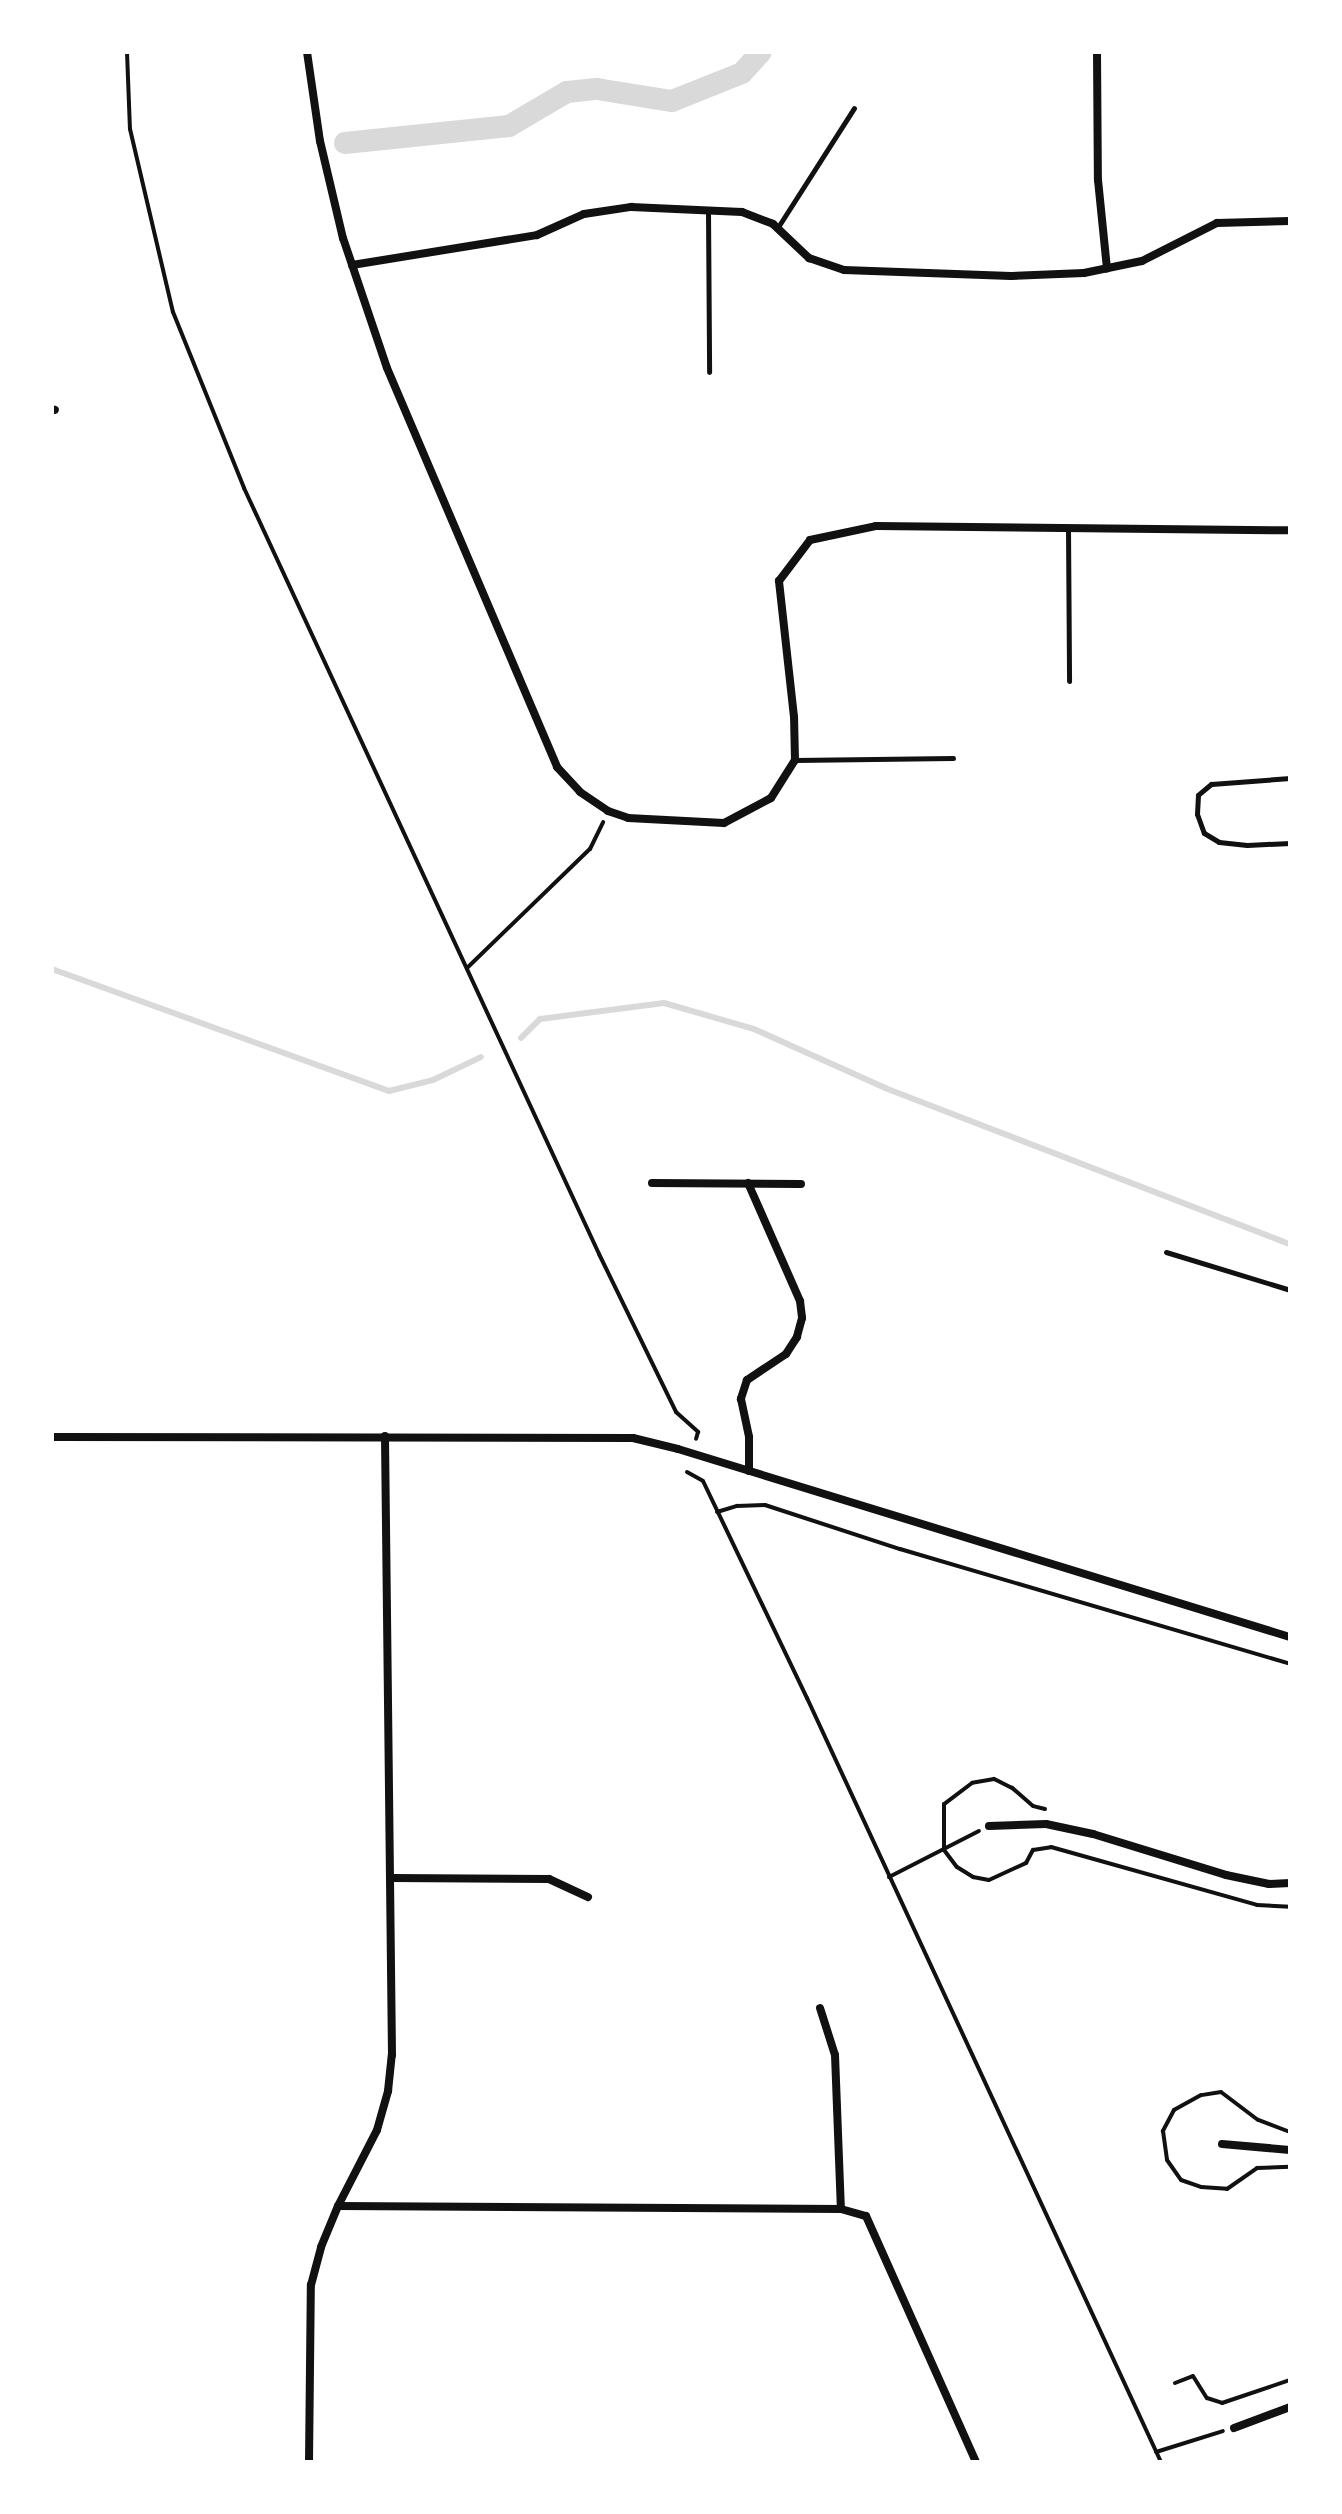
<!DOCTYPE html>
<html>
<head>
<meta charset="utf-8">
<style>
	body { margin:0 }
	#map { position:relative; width:1342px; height:2514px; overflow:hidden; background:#fff; font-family:"Crimson Pro",serif }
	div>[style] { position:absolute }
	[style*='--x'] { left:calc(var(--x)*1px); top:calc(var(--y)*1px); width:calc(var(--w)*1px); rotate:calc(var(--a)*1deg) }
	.stream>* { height:6px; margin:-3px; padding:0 3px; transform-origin:3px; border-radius:3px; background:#d9d9d9 }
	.canal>* { height:22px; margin:-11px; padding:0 11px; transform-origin:11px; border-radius:11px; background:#d9d9d9 }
	.path>* { height:4px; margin:-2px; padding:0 2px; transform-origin:2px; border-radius:2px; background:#111 }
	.service>* { height:5px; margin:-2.5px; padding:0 2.5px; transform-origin:2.5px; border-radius:2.5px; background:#111 }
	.minor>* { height:8px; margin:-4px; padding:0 4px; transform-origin:4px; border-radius:4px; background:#111 }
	span { translate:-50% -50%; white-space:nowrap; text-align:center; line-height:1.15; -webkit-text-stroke:8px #fff; paint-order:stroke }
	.frame { position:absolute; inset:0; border:54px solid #fff; pointer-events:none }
</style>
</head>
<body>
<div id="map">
	<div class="stream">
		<i style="--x:52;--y:969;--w:358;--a:19.9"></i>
		<i style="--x:389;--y:1091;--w:45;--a:-14"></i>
		<i style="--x:433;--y:1080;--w:53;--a:-25.6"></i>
		<i style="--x:521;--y:1038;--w:27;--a:-45"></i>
		<i style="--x:540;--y:1019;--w:125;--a:-7.4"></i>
		<i style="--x:664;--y:1003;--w:94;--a:16.1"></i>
		<i style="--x:754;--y:1029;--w:144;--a:24.2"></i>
		<i style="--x:885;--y:1088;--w:434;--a:21.1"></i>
	</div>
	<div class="canal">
		<i style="--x:345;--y:143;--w:165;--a:-5.9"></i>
		<i style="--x:509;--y:126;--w:67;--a:-30.4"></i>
		<i style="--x:567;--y:92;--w:30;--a:-6"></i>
		<i style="--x:597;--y:89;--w:76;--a:9.1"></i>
		<i style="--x:672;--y:101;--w:75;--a:-21.8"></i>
		<i style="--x:742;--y:73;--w:28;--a:-48"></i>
	</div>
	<div class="path">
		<i style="--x:127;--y:52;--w:77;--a:87.8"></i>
		<i style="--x:130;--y:129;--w:188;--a:76.8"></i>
		<i style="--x:173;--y:312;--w:190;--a:68"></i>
		<i style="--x:244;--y:488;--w:844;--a:65.13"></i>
		<i style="--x:599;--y:1254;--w:176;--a:64"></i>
		<i style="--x:676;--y:1412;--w:30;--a:42"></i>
		<i style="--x:698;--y:1432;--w:7;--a:106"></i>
		<i style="--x:467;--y:968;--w:171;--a:-44.1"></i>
		<i style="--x:590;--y:849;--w:30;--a:-64"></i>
		<i style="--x:687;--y:1472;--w:18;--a:29"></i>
		<i style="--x:703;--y:1481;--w:241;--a:64.4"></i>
		<i style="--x:807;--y:1698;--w:842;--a:65.14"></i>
		<i style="--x:717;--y:1512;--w:21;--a:-17"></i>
		<i style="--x:737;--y:1506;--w:28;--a:-2"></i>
		<i style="--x:765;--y:1505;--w:142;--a:18.1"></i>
		<i style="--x:900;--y:1549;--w:407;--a:16.4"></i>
		<i style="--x:1045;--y:1809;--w:12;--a:-166"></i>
		<i style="--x:1033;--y:1806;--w:28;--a:-139"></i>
		<i style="--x:1012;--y:1788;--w:20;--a:-153"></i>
		<i style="--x:994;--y:1779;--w:22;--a:170"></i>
		<i style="--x:972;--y:1783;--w:35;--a:143"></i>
		<i style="--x:944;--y:1804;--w:46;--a:90"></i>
		<i style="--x:944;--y:1850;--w:21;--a:53"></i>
		<i style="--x:957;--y:1867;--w:19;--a:32"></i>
		<i style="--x:973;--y:1877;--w:16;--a:11"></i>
		<i style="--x:989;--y:1880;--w:41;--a:-24.7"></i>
		<i style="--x:1026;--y:1863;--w:15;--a:-62"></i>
		<i style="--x:1033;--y:1850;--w:18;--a:-9"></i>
		<i style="--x:1051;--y:1847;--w:214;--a:15.7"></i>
		<i style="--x:1257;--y:1905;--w:33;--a:3"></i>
		<i style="--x:889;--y:1877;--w:101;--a:-27.1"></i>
		<i style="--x:1290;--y:2132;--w:34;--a:-159"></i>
		<i style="--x:1258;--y:2120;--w:46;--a:-142.9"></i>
		<i style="--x:1221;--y:2092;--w:20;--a:171"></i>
		<i style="--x:1201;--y:2095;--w:31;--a:151"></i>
		<i style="--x:1174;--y:2110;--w:24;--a:118"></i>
		<i style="--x:1163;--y:2131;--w:29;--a:82"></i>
		<i style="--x:1167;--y:2160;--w:24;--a:55"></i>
		<i style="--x:1181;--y:2180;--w:21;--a:19"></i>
		<i style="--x:1201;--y:2187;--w:26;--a:4"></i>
		<i style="--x:1227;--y:2189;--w:37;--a:-35"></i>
		<i style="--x:1257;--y:2168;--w:33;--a:-2"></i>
		<i style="--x:1175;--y:2383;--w:19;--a:-21"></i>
		<i style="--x:1193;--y:2376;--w:26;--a:58"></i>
		<i style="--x:1207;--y:2398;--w:16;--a:18"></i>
		<i style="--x:1222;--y:2403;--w:72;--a:-18.7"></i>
		<i style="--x:1156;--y:2452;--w:70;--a:-17.4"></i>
	</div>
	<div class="service">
		<i style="--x:708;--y:211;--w:161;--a:89.6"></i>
		<i style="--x:778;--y:227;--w:141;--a:-57.4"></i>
		<i style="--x:1068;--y:528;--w:153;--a:89.6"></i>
		<i style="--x:795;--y:760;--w:158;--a:-0.7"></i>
		<i style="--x:1290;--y:778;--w:79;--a:175.7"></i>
		<i style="--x:1211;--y:784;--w:17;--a:140"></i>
		<i style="--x:1198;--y:795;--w:19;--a:93"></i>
		<i style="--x:1197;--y:814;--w:20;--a:70"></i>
		<i style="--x:1204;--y:833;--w:17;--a:31"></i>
		<i style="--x:1219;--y:842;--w:28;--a:6"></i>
		<i style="--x:1247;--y:845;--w:43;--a:-2.7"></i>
		<i style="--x:1166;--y:1252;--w:130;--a:17"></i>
	</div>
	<div class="minor">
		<i style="--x:307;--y:52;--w:90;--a:81.7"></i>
		<i style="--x:320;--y:141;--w:100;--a:76.7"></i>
		<i style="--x:343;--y:238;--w:137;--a:71.3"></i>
		<i style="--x:387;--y:368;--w:434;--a:66.9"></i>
		<i style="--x:557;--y:767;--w:34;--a:47"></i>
		<i style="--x:580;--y:792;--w:34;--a:34"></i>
		<i style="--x:608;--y:811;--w:21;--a:19"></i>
		<i style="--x:628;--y:818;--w:96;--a:3"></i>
		<i style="--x:724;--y:823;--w:53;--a:-28"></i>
		<i style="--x:771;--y:798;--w:45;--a:-57.7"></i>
		<i style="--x:795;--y:760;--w:43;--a:-91.3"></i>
		<i style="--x:794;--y:717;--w:137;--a:-96.3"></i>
		<i style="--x:779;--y:581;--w:51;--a:-52.9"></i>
		<i style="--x:810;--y:540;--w:67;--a:-12"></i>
		<i style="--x:876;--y:526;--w:414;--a:0.6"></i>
		<i style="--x:1097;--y:52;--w:128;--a:89.6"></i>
		<i style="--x:1098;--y:180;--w:89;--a:84.2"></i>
		<i style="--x:352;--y:265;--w:187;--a:-9.2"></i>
		<i style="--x:537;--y:235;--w:51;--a:-24.1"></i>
		<i style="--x:584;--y:214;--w:48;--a:-8.5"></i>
		<i style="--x:631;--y:207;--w:111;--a:2.6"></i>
		<i style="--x:742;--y:212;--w:33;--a:21"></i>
		<i style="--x:773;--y:224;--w:50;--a:43.4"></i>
		<i style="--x:809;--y:258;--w:37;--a:19"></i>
		<i style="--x:844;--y:270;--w:167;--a:2.1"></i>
		<i style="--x:1011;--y:276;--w:73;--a:-2.4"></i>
		<i style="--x:1084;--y:273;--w:59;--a:-11.7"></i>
		<i style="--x:1142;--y:261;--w:84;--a:-26.9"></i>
		<i style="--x:1217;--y:223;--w:73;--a:-1.6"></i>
		<i style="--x:52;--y:409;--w:3;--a:18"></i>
		<i style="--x:652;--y:1183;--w:149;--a:0.4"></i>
		<i style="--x:748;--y:1183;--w:129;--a:66.2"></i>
		<i style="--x:800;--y:1301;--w:17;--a:83"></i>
		<i style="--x:802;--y:1318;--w:20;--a:105"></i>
		<i style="--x:797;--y:1337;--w:20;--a:123"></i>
		<i style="--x:786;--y:1354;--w:47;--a:146.3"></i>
		<i style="--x:747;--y:1380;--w:20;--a:108"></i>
		<i style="--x:741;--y:1399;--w:39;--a:78"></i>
		<i style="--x:749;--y:1437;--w:34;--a:90"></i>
		<i style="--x:52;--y:1437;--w:581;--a:0.1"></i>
		<i style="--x:633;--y:1438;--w:46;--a:13.7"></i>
		<i style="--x:678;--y:1449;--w:640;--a:17.08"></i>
		<i style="--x:989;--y:1826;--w:57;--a:-2"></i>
		<i style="--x:1046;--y:1824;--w:48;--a:12"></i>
		<i style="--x:1093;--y:1834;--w:139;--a:17.1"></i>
		<i style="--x:1226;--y:1875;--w:44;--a:11.8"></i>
		<i style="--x:1269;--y:1884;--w:21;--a:-3"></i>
		<i style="--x:391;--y:1878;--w:158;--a:0.4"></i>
		<i style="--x:549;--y:1879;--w:43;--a:24.8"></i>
		<i style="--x:820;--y:2008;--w:49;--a:72.3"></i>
		<i style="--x:835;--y:2055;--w:154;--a:87.8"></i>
		<i style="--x:1222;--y:2144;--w:68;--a:5"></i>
		<i style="--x:338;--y:2206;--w:503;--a:0.34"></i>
		<i style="--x:841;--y:2209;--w:26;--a:16"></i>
		<i style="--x:866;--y:2216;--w:269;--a:65.9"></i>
		<i style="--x:1234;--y:2428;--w:60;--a:-20.6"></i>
		<i style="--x:309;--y:2462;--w:177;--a:-89.4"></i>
		<i style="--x:311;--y:2285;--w:39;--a:-75"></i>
		<i style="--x:321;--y:2247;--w:44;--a:-67.5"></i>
		<i style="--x:338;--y:2206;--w:85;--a:-62.8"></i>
		<i style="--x:377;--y:2130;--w:41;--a:-74.2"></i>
		<i style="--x:388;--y:2091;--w:36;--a:-84"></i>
		<i style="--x:392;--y:2055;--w:619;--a:-90.65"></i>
	</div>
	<div class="frame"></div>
</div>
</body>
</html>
